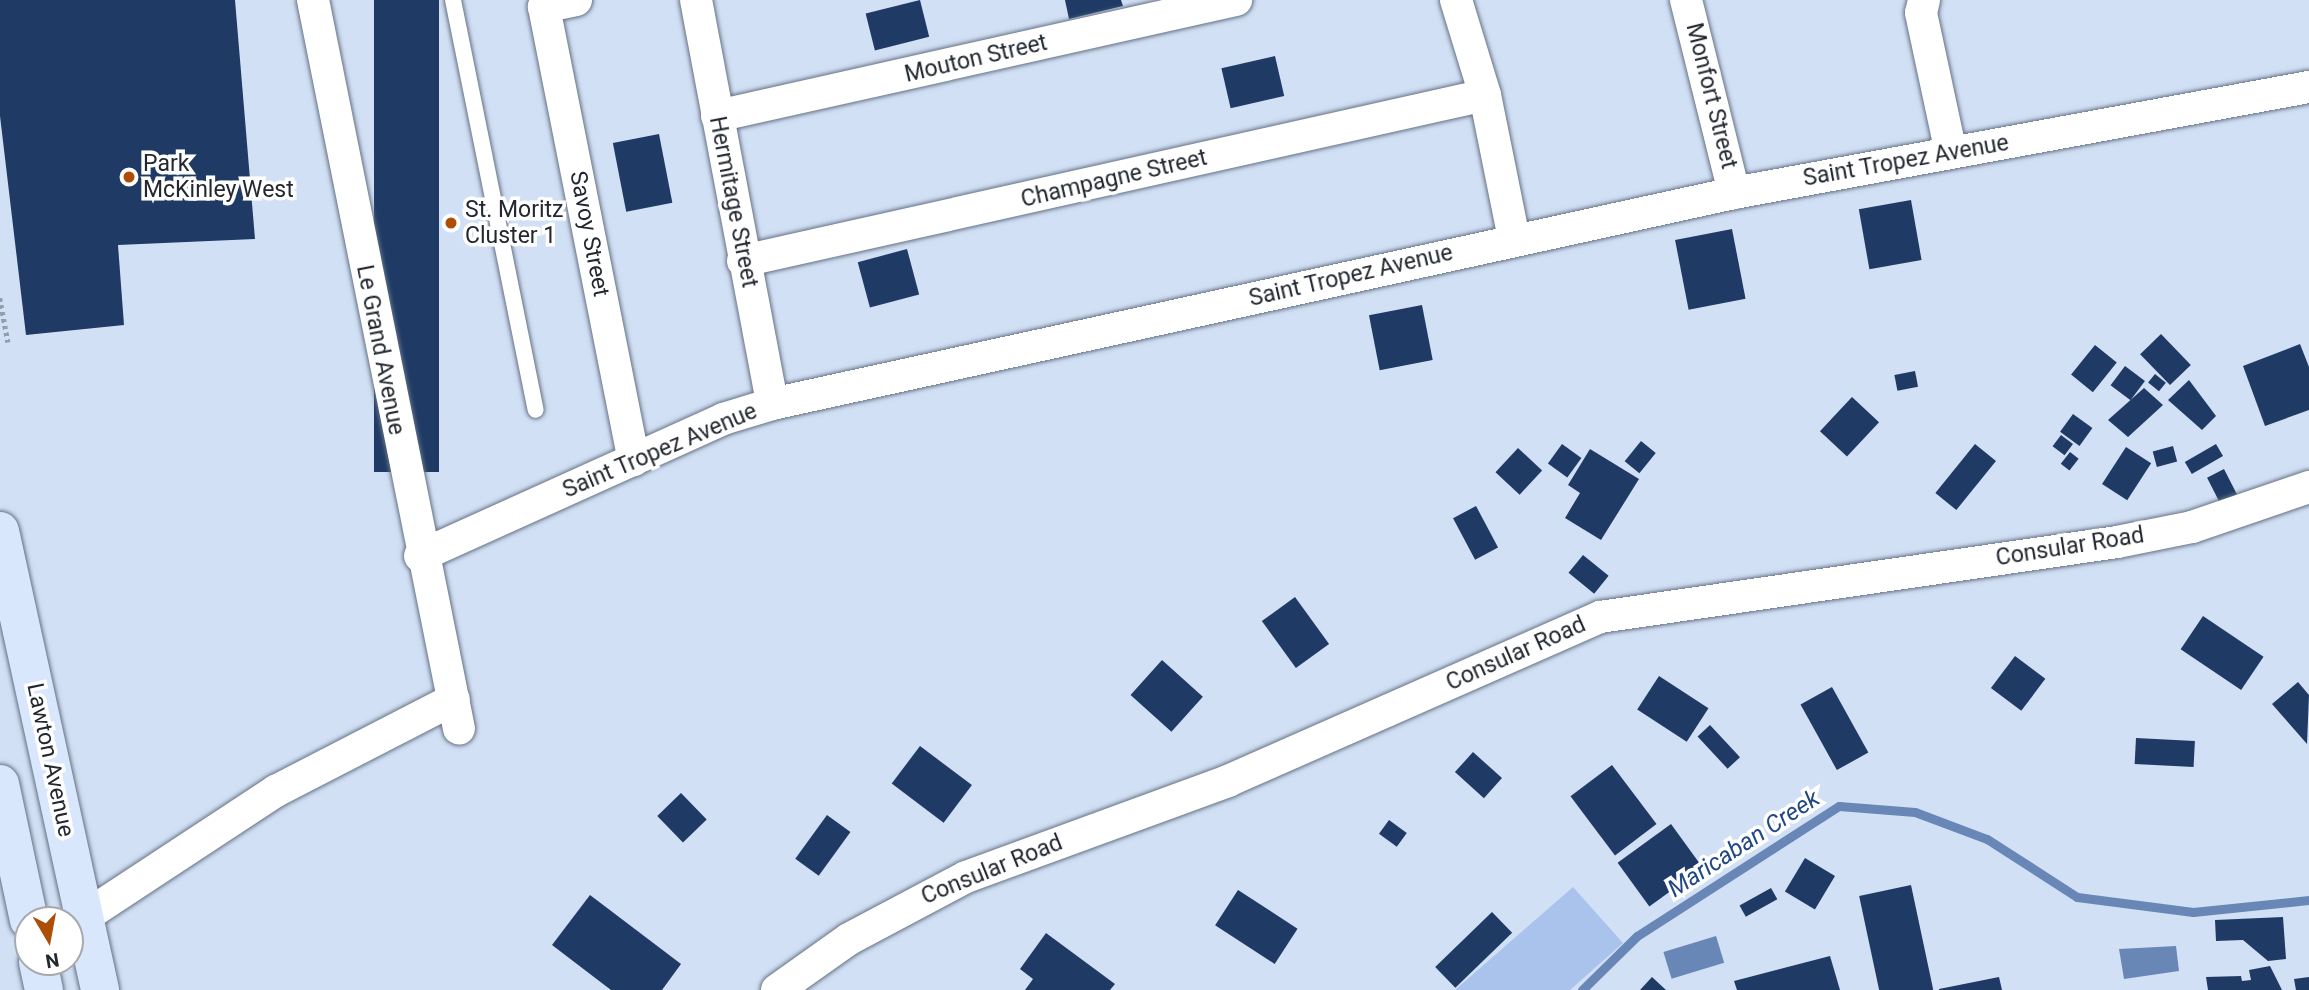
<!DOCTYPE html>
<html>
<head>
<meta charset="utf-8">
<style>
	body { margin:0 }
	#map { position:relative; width:2309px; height:990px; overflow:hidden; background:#d2e0f5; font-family:Roboto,sans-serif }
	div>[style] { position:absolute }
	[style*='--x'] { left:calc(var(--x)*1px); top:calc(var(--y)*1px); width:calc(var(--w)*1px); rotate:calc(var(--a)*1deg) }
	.green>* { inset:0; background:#a9c3ec }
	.water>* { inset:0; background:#6887b7; transform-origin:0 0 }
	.stream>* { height:9px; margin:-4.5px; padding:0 4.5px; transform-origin:4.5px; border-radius:4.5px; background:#6887b7 }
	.building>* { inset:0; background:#1f3b65; transform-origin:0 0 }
	.path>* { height:4.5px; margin-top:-2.25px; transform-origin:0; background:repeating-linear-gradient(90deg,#929dae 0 3.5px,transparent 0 7px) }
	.roads { filter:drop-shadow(0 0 2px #657284) drop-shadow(0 0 2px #657284) }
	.service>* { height:16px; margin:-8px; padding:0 8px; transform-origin:8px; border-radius:8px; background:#fff }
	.minor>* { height:32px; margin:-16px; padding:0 16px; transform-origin:16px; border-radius:16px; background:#fff }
	.secondary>* { height:38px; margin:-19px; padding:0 19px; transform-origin:19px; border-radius:19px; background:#d9e7fc }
	.dots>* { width:19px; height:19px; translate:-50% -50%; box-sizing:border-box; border:4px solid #fff; border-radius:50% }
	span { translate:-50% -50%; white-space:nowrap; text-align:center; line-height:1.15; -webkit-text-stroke:7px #fff; paint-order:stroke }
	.street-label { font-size:23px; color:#232830 }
	.poi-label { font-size:23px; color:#232830 }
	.left { translate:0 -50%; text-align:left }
	.water-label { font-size:24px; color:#204884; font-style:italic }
	.north { position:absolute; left:14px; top:906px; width:70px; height:70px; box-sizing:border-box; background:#fff; border:2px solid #a7a9ac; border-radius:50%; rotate:170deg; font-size:19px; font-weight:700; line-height:28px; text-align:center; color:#232830 }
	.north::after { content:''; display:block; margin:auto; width:24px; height:32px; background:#ae4e04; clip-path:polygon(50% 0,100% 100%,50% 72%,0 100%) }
</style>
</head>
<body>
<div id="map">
	<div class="green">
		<i style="clip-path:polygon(1573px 887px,1623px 943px,1570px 990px,1455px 990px)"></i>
	</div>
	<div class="water">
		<i style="left:1716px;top:936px;width:28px;height:55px;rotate:73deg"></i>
		<i style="clip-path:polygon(2176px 946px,2179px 971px,2124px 979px,2119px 949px)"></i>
	</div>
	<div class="stream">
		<i style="--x:1582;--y:990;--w:77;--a:-44.5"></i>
		<i style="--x:1637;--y:936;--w:240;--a:-32.8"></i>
		<i style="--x:1839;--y:806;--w:76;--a:4.5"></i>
		<i style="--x:1915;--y:812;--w:77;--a:20.6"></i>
		<i style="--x:1987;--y:839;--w:107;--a:32.8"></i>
		<i style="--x:2077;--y:897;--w:117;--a:7.4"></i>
		<i style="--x:2193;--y:912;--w:117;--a:-5.9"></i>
	</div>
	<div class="building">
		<i style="clip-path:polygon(0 0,235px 0,255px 239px,118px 245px,124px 325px,26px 335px,0 116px)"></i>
		<i style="left:374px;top:0;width:65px;height:472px"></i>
		<i style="left:920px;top:0;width:38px;height:56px;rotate:76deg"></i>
		<i style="clip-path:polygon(1065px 0,1121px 0,1123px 6px,1069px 19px)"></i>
		<i style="left:1275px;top:56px;width:41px;height:55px;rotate:77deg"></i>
		<i style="left:659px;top:134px;width:70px;height:47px;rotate:79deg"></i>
		<i style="left:1911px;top:200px;width:61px;height:53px;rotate:80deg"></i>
		<i style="left:1732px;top:229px;width:71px;height:58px;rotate:79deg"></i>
		<i style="left:907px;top:249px;width:47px;height:51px;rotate:75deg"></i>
		<i style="left:1422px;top:305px;width:56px;height:54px;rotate:79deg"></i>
		<i style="left:2161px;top:334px;width:43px;height:29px;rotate:46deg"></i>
		<i style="clip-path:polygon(2300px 344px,2309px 367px,2309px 410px,2265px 426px,2243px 366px)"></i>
		<i style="left:2095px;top:345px;width:28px;height:38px;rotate:39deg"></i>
		<i style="left:2125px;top:366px;width:25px;height:24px;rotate:37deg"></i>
		<i style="left:1915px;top:371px;width:16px;height:21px;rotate:79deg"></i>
		<i style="left:2155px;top:374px;width:14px;height:11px;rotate:39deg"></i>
		<i style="clip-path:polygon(2189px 380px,2216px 416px,2202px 430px,2168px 400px)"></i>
		<i style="clip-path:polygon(2144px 388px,2163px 405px,2128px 437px,2108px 420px)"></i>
		<i style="left:1852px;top:397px;width:37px;height:47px;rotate:43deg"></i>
		<i style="left:2073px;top:414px;width:24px;height:22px;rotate:36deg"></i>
		<i style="left:2061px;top:435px;width:15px;height:14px;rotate:37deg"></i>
		<i style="left:1641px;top:441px;width:19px;height:26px;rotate:39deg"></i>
		<i style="left:1562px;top:444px;width:24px;height:24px;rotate:36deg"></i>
		<i style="left:1975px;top:444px;width:27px;height:63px;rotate:39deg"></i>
		<i style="left:2216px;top:444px;width:14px;height:36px;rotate:60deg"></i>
		<i style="left:2173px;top:446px;width:16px;height:21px;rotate:75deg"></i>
		<i style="left:2126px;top:447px;width:30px;height:44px;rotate:33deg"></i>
		<i style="left:1518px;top:448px;width:33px;height:33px;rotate:43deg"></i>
		<i style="clip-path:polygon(1590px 449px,1639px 479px,1601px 540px,1565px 518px,1580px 493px,1568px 485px)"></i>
		<i style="left:2070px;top:452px;width:11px;height:15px;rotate:38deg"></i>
		<i style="left:2224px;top:469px;width:34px;height:19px;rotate:63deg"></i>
		<i style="left:1476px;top:506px;width:47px;height:26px;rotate:62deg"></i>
		<i style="left:1583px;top:555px;width:33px;height:23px;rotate:39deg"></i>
		<i style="left:1295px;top:597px;width:58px;height:41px;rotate:54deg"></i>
		<i style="left:2203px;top:616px;width:73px;height:40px;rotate:34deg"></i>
		<i style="left:2015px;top:656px;width:38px;height:40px;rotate:37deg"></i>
		<i style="left:1162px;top:660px;width:55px;height:47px;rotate:42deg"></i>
		<i style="left:1659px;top:676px;width:59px;height:40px;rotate:33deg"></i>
		<i style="clip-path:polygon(2298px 682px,2309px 695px,2307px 744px,2272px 704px)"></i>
		<i style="left:1832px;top:687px;width:75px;height:36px;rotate:61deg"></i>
		<i style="left:1710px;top:725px;width:44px;height:17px;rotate:47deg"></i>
		<i style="left:2136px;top:738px;width:59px;height:26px;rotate:3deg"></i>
		<i style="left:920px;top:746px;width:65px;height:47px;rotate:37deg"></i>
		<i style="left:1473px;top:752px;width:39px;height:27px;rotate:42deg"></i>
		<i style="left:1612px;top:765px;width:74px;height:52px;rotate:53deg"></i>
		<i style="left:681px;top:793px;width:37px;height:33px;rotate:46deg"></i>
		<i style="left:827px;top:815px;width:29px;height:54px;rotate:36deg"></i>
		<i style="left:1389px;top:820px;width:22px;height:17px;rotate:36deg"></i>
		<i style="left:1671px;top:824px;width:54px;height:66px;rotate:54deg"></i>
		<i style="left:1805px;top:858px;width:35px;height:39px;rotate:31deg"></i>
		<i style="left:1911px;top:885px;width:107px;height:53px;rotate:78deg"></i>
		<i style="left:1771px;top:888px;width:13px;height:36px;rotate:61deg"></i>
		<i style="left:1238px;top:890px;width:71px;height:42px;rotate:33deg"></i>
		<i style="clip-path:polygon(590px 895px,681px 964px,662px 990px,611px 990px,552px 945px)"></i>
		<i style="left:1492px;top:912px;width:29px;height:79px;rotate:46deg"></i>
		<i style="clip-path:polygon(2283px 917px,2286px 959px,2268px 961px,2243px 940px,2216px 941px,2215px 920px)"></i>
		<i style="clip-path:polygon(1046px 933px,1115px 984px,1110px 990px,1025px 990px,1033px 979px,1020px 969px)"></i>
		<i style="clip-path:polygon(1830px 956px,1840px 990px,1737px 990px,1734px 981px)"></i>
		<i style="clip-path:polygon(2270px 966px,2282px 990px,2208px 990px,2206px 977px,2241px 976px,2242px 981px,2251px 980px,2249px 970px)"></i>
		<i style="clip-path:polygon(1652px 977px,1666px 990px,1640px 990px)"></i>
		<i style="clip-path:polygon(1999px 977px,2002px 990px,1939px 990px,1939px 989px)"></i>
		<i style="clip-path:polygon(2309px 977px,2309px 990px,2296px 990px,2294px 979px)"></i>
	</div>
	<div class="path">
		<i style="--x:0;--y:298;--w:45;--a:79.7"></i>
	</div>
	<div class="roads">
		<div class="service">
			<i style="--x:453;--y:0;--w:418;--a:78.6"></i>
		</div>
		<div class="minor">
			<i style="--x:313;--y:0;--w:743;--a:78.67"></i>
			<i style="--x:576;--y:0;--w:33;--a:168"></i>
			<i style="--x:544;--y:7;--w:462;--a:78.8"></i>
			<i style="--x:696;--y:0;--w:411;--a:79.3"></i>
			<i style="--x:1456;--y:0;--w:99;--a:73"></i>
			<i style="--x:1485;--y:95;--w:147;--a:78.6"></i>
			<i style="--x:1686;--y:0;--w:199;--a:76"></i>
			<i style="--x:1924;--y:0;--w:13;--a:103"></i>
			<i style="--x:1921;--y:13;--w:143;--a:77.9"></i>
			<i style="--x:717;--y:116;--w:532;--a:-12.6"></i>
			<i style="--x:743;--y:261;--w:760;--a:-12.61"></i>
			<i style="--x:420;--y:556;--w:333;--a:-24.3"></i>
			<i style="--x:723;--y:419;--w:51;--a:-17"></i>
			<i style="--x:772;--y:404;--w:985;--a:-12.37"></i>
			<i style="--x:1734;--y:193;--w:585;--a:-10.45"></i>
			<i style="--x:84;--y:917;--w:230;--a:-33.3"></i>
			<i style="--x:276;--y:791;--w:200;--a:-27.3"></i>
			<i style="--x:777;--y:990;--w:88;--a:-35.3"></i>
			<i style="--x:849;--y:939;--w:132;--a:-27.9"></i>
			<i style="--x:966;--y:877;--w:279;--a:-20.1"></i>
			<i style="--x:1228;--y:781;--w:407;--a:-23.8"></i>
			<i style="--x:1600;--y:617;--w:522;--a:-8.25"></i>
			<i style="--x:2117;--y:542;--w:76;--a:-11.3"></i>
			<i style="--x:2192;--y:527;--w:124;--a:-18.9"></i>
		</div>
		<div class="secondary">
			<i style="--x:0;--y:531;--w:470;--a:77.7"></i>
			<i style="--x:0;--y:784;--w:139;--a:78"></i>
			<i style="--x:38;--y:962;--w:29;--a:78"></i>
		</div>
	</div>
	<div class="dots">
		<i style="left:129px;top:177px;background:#ae4e04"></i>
		<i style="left:451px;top:223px;background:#ae4e04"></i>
	</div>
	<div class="street-label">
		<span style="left:976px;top:59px;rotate:-13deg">Mouton Street</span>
		<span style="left:1711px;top:96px;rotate:76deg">Monfort Street</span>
		<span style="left:1906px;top:161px;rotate:-10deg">Saint Tropez Avenue</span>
		<span style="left:1114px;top:179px;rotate:-13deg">Champagne Street</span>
		<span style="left:733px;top:202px;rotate:79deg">Hermitage Street</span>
		<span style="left:589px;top:234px;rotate:79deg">Savoy Street</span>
		<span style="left:1351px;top:276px;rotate:-13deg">Saint Tropez Avenue</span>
		<span style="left:380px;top:350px;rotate:79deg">Le Grand Avenue</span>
		<span style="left:660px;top:451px;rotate:-23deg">Saint Tropez Avenue</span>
		<span style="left:2070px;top:547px;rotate:-9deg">Consular Road</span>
		<span style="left:1516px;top:654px;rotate:-24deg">Consular Road</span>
		<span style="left:50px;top:760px;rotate:78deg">Lawton Avenue</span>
		<span style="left:992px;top:870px;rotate:-22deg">Consular Road</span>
	</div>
	<div class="poi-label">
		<span class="left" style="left:143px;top:177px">Park<br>McKinley West</span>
		<span class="left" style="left:465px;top:223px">St. Moritz<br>Cluster 1</span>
	</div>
	<div class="water-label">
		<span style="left:1744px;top:844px;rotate:-33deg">Maricaban Creek</span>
	</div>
	<div class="north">N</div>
</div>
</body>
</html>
